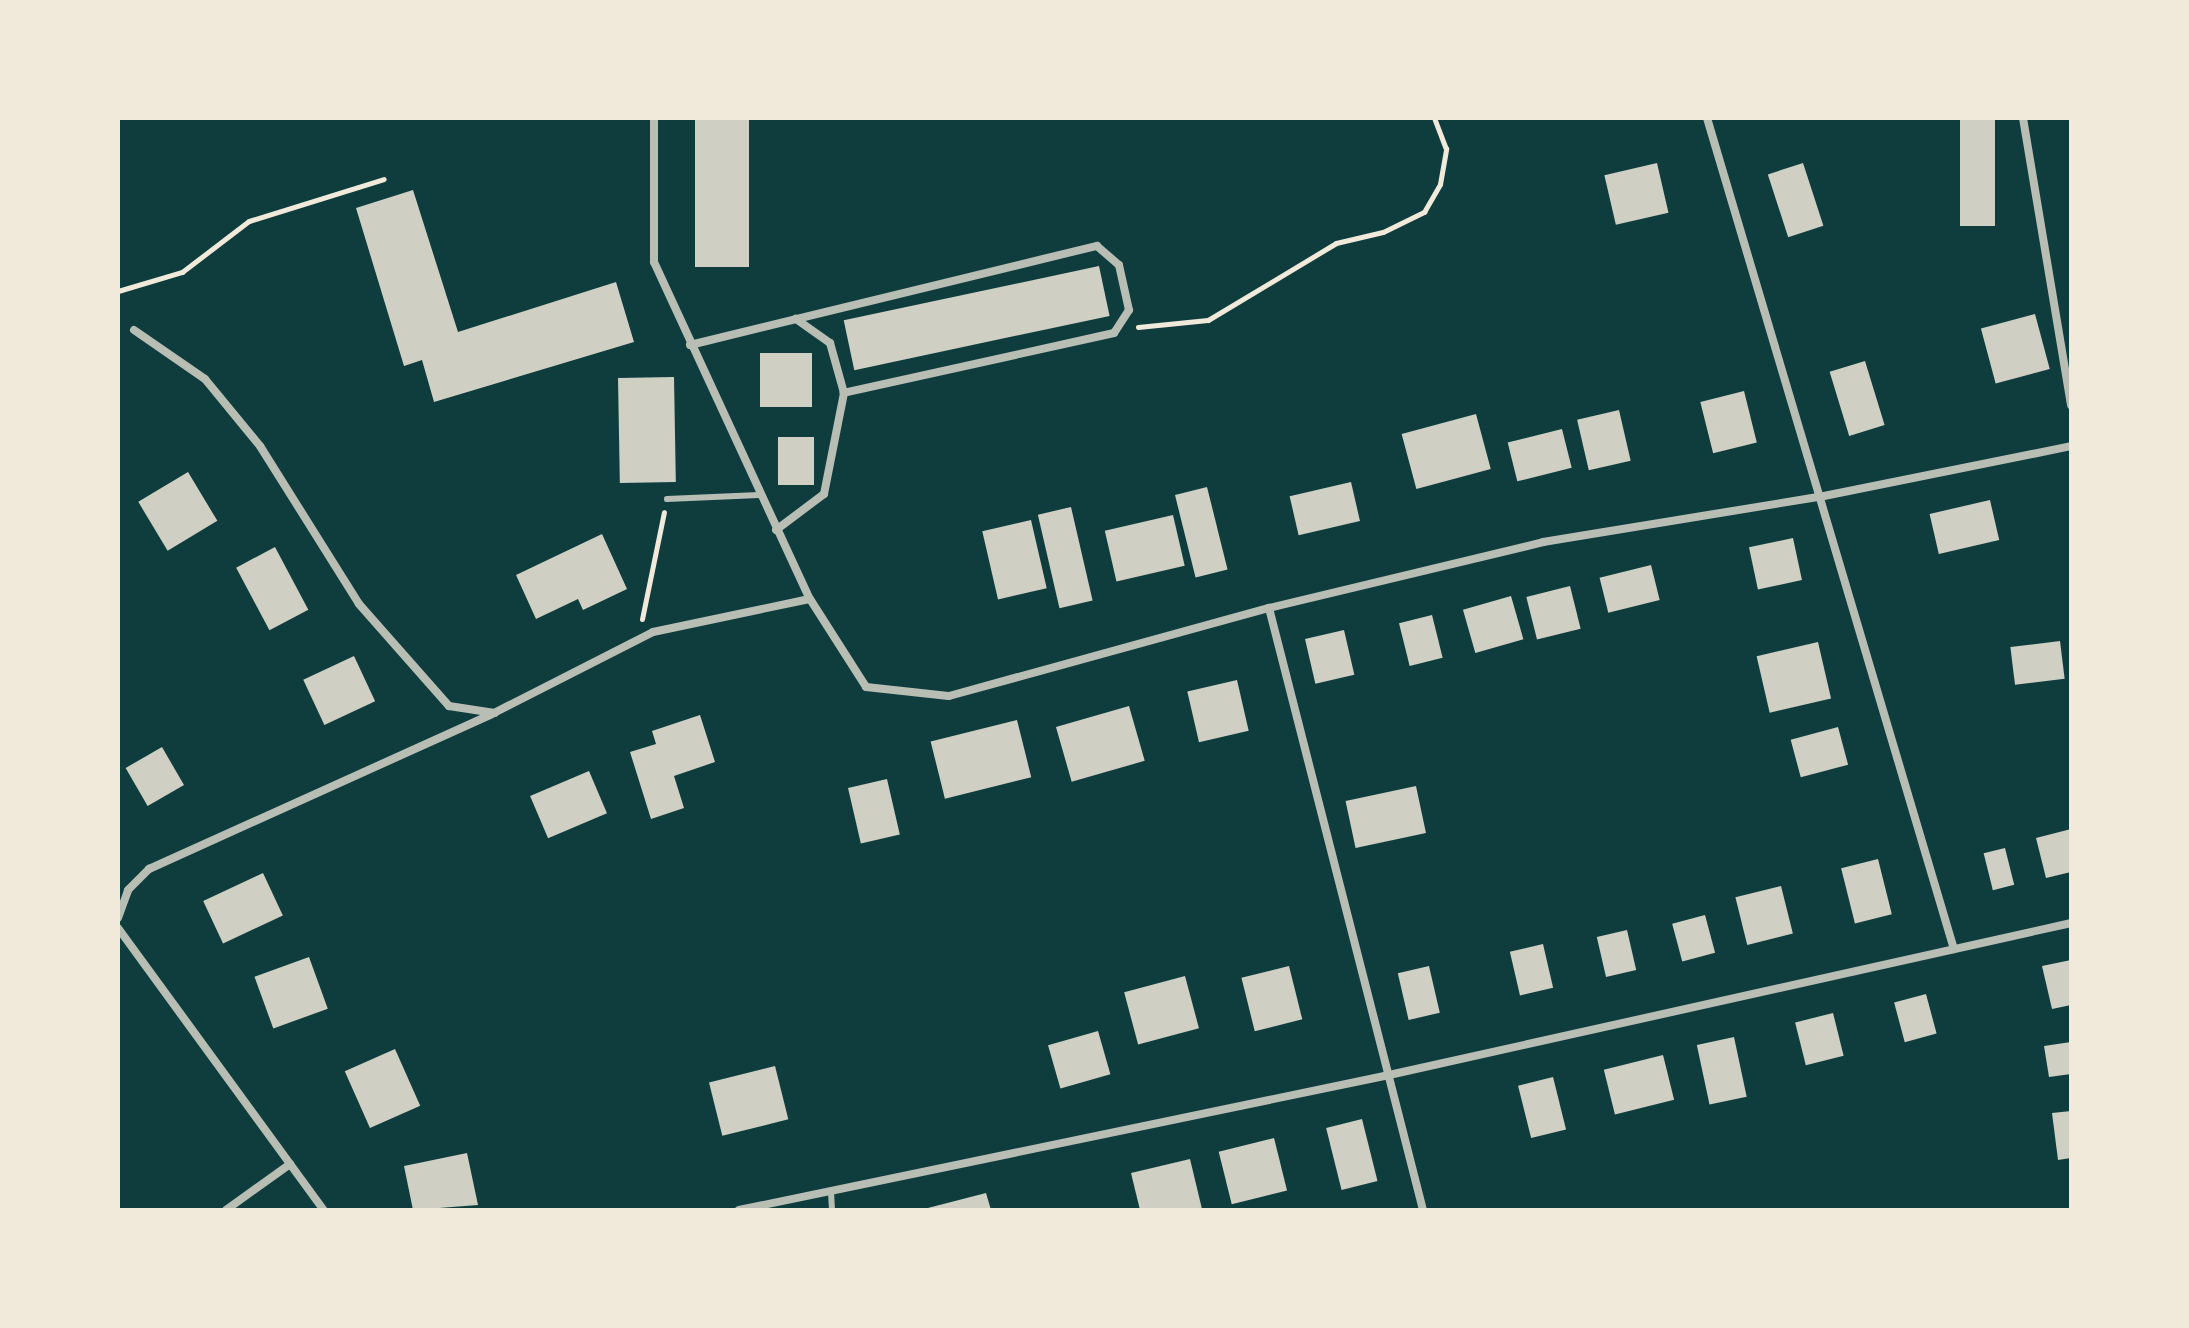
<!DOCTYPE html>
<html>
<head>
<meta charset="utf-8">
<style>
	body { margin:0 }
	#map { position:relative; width:2189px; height:1328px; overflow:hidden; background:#0f3d3e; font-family:Manrope,sans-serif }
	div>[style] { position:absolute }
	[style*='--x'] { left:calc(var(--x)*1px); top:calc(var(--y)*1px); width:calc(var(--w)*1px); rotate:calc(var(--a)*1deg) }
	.building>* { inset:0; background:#cfcfc3; transform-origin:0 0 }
	.path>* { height:5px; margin:-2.5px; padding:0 2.5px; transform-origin:2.5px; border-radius:2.5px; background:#f1e9da }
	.service>* { height:6px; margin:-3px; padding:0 3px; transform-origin:3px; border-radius:3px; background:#b8beb3 }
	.minor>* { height:8px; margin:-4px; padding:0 4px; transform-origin:4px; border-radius:4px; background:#b8beb3 }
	span { translate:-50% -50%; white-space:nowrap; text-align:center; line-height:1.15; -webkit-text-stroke:6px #f1e9da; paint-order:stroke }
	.frame { position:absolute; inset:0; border:120px solid #f1e9da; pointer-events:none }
</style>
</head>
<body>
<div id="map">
	<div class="building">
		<i style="left:695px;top:118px;width:54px;height:149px"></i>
		<i style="left:1960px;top:118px;width:35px;height:108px"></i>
		<i style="left:1657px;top:163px;width:51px;height:54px;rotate:77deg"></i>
		<i style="left:1803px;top:163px;width:66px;height:37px;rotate:72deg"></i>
		<i style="clip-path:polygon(413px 190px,458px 332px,616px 282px,634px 342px,434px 402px,422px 360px,404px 366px,356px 208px)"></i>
		<i style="left:1099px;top:266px;width:51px;height:261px;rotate:78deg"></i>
		<i style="left:2035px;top:314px;width:57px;height:56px;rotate:75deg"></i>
		<i style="left:760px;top:353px;width:52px;height:54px"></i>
		<i style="left:1865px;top:361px;width:67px;height:37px;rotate:73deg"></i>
		<i style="left:674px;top:377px;width:105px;height:56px;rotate:89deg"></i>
		<i style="left:1744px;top:391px;width:53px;height:45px;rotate:76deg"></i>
		<i style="left:1619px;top:410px;width:52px;height:43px;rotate:77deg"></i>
		<i style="left:1476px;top:414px;width:57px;height:77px;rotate:75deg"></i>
		<i style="left:1562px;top:429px;width:40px;height:56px;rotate:76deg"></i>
		<i style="left:814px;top:437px;width:48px;height:36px;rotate:90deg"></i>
		<i style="left:188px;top:472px;width:57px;height:58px;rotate:59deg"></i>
		<i style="left:1351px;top:482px;width:40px;height:63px;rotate:77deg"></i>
		<i style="left:1207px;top:487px;width:85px;height:33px;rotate:76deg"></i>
		<i style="left:1990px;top:500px;width:41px;height:62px;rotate:77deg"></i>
		<i style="left:1071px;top:507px;width:96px;height:34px;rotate:77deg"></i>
		<i style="left:1173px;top:515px;width:52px;height:70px;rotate:77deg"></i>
		<i style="left:1031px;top:520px;width:70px;height:50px;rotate:77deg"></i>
		<i style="clip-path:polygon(602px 534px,627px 589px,583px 610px,578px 599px,536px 619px,516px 575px)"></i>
		<i style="left:1793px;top:538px;width:43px;height:45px;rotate:78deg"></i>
		<i style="left:275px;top:547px;width:71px;height:44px;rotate:62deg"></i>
		<i style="left:1651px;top:565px;width:36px;height:53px;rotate:76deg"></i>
		<i style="left:1570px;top:586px;width:44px;height:45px;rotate:76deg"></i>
		<i style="left:1511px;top:596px;width:45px;height:50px;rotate:74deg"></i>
		<i style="left:1432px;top:615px;width:44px;height:34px;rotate:76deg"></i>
		<i style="left:1344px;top:630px;width:46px;height:40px;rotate:77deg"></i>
		<i style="left:2060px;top:641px;width:38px;height:50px;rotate:83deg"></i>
		<i style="left:1818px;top:642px;width:58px;height:63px;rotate:77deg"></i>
		<i style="left:354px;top:656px;width:50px;height:56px;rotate:65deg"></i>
		<i style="left:1237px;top:680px;width:52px;height:51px;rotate:77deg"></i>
		<i style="left:1129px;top:706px;width:57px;height:76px;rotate:74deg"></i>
		<i style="clip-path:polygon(700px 715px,715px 762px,674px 776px,684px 808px,651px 819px,630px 752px,656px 744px,652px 731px)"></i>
		<i style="left:1017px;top:720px;width:59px;height:89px;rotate:76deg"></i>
		<i style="left:1838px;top:727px;width:39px;height:49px;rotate:75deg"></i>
		<i style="left:162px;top:747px;width:44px;height:42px;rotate:60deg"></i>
		<i style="left:589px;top:771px;width:46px;height:64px;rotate:67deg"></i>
		<i style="left:887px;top:779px;width:57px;height:40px;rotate:77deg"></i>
		<i style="left:1416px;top:786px;width:48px;height:72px;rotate:78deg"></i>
		<i style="clip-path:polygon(2071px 829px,2071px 872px,2046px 878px,2036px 838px)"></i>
		<i style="left:2005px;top:848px;width:38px;height:22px;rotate:76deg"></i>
		<i style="left:1878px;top:859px;width:57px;height:38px;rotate:76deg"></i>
		<i style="left:263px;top:873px;width:47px;height:66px;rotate:65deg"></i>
		<i style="left:1781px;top:886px;width:49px;height:47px;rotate:76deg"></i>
		<i style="left:1705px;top:915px;width:39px;height:34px;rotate:75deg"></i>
		<i style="left:1627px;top:930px;width:41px;height:31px;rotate:77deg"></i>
		<i style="left:1543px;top:944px;width:45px;height:34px;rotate:77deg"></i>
		<i style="left:309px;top:957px;width:55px;height:58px;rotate:70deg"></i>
		<i style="clip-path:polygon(2071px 960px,2071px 1005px,2052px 1009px,2042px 966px)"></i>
		<i style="left:1289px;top:966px;width:55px;height:49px;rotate:76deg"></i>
		<i style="left:1429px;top:966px;width:48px;height:32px;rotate:77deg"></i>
		<i style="left:1185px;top:976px;width:54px;height:63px;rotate:75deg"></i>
		<i style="left:1926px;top:994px;width:41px;height:33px;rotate:75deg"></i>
		<i style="left:1833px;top:1013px;width:44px;height:39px;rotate:76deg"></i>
		<i style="left:1098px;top:1031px;width:45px;height:52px;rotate:74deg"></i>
		<i style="left:1734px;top:1037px;width:61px;height:38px;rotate:78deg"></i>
		<i style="clip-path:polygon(2071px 1042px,2071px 1074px,2049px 1077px,2044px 1046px)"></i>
		<i style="left:395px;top:1049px;width:62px;height:55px;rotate:66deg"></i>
		<i style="left:1663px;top:1055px;width:46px;height:61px;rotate:76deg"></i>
		<i style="left:775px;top:1066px;width:55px;height:68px;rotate:76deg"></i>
		<i style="left:1553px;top:1077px;width:54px;height:36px;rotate:76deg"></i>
		<i style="clip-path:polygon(2071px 1111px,2071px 1158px,2058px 1160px,2052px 1113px)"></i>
		<i style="left:1362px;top:1119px;width:64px;height:37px;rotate:76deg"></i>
		<i style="left:1274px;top:1138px;width:54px;height:57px;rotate:76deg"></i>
		<i style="clip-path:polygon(467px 1153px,478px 1205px,413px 1210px,404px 1166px)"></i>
		<i style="clip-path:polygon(1190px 1159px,1202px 1209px,1140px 1210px,1131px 1173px)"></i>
		<i style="clip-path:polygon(986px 1193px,991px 1210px,924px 1210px,924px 1209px)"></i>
	</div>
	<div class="path">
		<i style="--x:118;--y:291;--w:67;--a:-16.5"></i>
		<i style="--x:182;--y:272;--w:84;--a:-37.3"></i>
		<i style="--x:249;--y:221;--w:141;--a:-17.3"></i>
		<i style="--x:1138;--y:327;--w:70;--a:-5.7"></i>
		<i style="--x:1208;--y:320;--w:149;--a:-31"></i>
		<i style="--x:1336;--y:243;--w:48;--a:-13.2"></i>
		<i style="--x:1383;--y:232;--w:46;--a:-26"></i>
		<i style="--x:1424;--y:212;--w:32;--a:-60"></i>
		<i style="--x:1440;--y:184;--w:36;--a:-80"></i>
		<i style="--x:1446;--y:149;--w:33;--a:-111"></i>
		<i style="--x:642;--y:619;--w:109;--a:-78.4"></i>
	</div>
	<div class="service">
		<i style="--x:667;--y:499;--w:92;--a:-2.5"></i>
		<i style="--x:831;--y:1191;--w:19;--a:87"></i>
	</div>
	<div class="minor">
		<i style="--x:654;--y:118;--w:144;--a:90"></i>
		<i style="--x:654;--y:262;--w:371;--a:65.2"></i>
		<i style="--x:810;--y:599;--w:104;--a:57.5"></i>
		<i style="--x:866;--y:687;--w:83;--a:6.2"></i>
		<i style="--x:949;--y:696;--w:332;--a:-15.4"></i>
		<i style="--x:1269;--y:608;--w:282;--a:-13.5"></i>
		<i style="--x:1543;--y:542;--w:280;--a:-9.3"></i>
		<i style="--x:1819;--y:497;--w:257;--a:-11.4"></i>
		<i style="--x:1707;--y:118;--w:867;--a:73.45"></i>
		<i style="--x:2023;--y:118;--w:291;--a:80.5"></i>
		<i style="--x:134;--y:330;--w:86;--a:34.6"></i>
		<i style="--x:205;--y:379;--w:87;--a:50.6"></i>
		<i style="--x:260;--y:446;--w:186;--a:57.9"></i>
		<i style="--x:359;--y:604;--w:136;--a:48.6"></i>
		<i style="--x:449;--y:706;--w:46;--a:8.8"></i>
		<i style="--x:494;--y:713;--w:178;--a:-27"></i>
		<i style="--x:653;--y:632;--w:160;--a:-11.9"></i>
		<i style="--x:690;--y:345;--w:419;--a:-13.7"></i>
		<i style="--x:1097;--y:246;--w:29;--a:41"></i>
		<i style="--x:1119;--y:265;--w:46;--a:77.5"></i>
		<i style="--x:1129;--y:310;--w:27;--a:123"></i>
		<i style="--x:1114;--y:333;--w:277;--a:167.5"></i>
		<i style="--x:776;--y:530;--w:60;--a:-36.9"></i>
		<i style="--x:824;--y:494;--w:103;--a:-78.8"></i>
		<i style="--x:844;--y:393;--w:52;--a:-105.6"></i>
		<i style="--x:830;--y:343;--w:42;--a:-144.8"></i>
		<i style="--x:1269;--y:608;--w:621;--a:75.65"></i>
		<i style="--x:118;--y:918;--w:30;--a:-70"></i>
		<i style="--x:128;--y:890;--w:30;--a:-45"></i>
		<i style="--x:149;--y:869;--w:376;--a:-24.3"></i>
		<i style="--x:118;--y:928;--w:349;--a:53.9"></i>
		<i style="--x:226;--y:1210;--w:79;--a:-35.7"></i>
		<i style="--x:739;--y:1210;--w:664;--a:-11.73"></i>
		<i style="--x:1389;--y:1075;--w:699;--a:-12.56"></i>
	</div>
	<div class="frame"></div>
</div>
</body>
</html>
